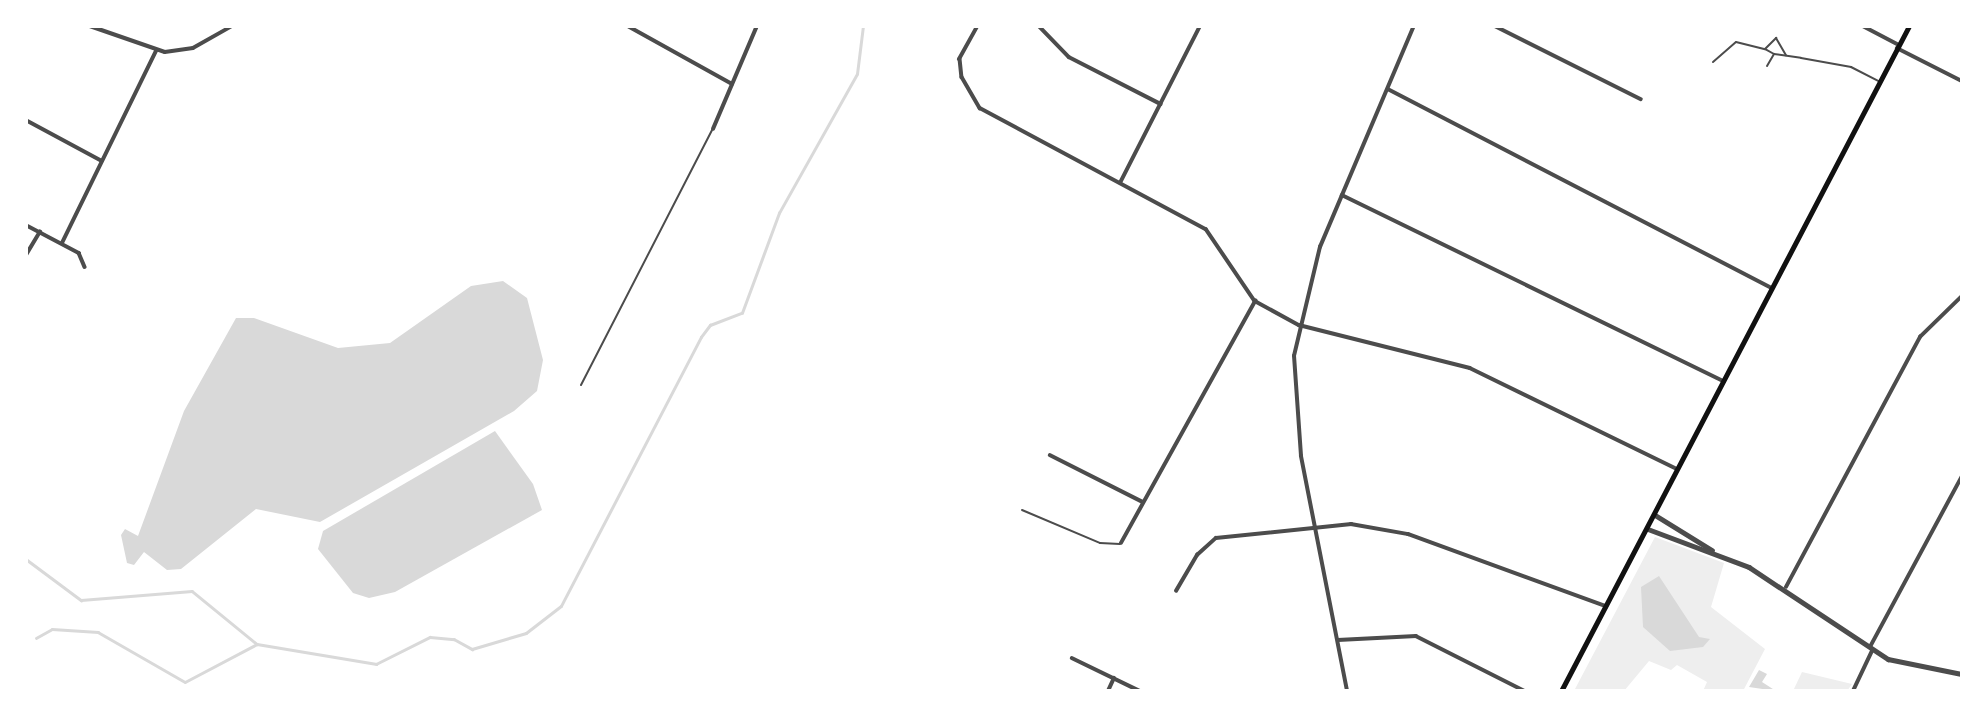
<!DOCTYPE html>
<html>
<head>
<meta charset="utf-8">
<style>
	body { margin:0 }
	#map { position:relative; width:1988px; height:717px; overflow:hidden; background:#fff; font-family:Poppins,sans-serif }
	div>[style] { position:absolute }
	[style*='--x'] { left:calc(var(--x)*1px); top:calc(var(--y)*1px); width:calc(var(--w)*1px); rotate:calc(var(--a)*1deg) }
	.green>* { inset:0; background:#eee }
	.water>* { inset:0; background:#d9d9d9 }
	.stream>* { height:2.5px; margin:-1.25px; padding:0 1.25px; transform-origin:1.25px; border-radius:1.25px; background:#d9d9d9 }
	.service>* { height:2px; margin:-1px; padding:0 1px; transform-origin:1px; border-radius:1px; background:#4c4c4c }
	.minor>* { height:3.5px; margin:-1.75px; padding:0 1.75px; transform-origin:1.75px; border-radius:1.75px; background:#4c4c4c }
	.tertiary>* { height:4.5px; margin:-2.25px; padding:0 2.25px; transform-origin:2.25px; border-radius:2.25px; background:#4c4c4c }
	.primary>* { height:5px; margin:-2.5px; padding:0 2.5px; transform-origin:2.5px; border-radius:2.5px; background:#111 }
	span { translate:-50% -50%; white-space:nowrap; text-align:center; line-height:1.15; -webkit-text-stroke:5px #fff; paint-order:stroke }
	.frame { position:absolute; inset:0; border:28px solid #fff; pointer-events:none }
</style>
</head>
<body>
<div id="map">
	<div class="green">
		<i style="clip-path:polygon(1655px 537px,1724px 563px,1711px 607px,1765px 649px,1743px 691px,1703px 691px,1707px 682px,1677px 665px,1671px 670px,1649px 661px,1624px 691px,1575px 689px)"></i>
		<i style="clip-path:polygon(1802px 672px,1852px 684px,1847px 691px,1793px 691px)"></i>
	</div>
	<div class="water">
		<i style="clip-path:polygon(503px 281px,527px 298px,543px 360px,537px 391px,514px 411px,320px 522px,256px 509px,181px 569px,167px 570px,144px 552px,134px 565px,127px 563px,121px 535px,125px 529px,138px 536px,184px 411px,236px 318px,254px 318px,338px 348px,390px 343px,471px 286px)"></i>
		<i style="clip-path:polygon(495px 431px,533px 484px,542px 510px,395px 592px,369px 598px,353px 593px,318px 549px,323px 531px)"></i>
		<i style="clip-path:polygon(1659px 576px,1699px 637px,1710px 639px,1703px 647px,1670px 651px,1643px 627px,1641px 587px)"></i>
		<i style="clip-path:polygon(1759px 670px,1767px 674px,1762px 682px,1776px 691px,1749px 687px)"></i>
	</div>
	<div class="stream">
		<i style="--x:26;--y:559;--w:69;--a:36.7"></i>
		<i style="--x:81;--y:600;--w:111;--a:-4.6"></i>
		<i style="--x:192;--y:591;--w:84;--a:39.2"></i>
		<i style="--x:36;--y:638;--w:18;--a:-29"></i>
		<i style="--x:52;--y:629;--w:46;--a:3.7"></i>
		<i style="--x:98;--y:632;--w:100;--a:29.9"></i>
		<i style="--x:185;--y:682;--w:81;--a:-27.8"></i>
		<i style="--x:257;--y:644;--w:121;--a:9.5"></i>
		<i style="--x:376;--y:664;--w:60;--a:-26.6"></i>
		<i style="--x:430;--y:637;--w:24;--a:5"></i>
		<i style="--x:454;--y:639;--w:21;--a:29"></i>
		<i style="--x:472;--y:649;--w:56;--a:-16.5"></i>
		<i style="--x:526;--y:633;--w:44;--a:-37.6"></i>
		<i style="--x:561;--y:606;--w:303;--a:-62.5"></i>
		<i style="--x:701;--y:337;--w:15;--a:-53"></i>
		<i style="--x:710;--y:325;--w:34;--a:-21"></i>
		<i style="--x:742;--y:313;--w:107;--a:-69.7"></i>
		<i style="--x:779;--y:213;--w:159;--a:-60.7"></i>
		<i style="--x:857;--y:74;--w:48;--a:-82.9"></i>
	</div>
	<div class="service">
		<i style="--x:1774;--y:54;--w:10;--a:-151"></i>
		<i style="--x:1765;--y:49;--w:16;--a:-45"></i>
		<i style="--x:1776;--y:38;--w:20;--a:60"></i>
		<i style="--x:1713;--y:62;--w:30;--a:-41"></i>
		<i style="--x:1736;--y:42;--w:30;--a:14"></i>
		<i style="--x:1767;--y:66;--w:14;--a:-60"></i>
		<i style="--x:1774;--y:54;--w:27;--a:8"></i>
		<i style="--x:1801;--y:58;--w:51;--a:10.2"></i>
		<i style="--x:1851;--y:67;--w:31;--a:27"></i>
		<i style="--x:581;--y:385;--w:287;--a:-62.8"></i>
		<i style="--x:1022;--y:510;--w:85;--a:22.9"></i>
		<i style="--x:1100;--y:543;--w:20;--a:3"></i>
	</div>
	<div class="minor">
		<i style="--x:90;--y:26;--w:79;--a:19.1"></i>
		<i style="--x:165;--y:52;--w:28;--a:-8"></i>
		<i style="--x:193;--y:48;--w:45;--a:-29.4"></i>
		<i style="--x:628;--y:26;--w:119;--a:29.1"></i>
		<i style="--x:978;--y:26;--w:38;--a:119"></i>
		<i style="--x:960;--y:59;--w:18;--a:84"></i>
		<i style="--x:962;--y:77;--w:36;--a:60"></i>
		<i style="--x:980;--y:108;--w:256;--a:28.2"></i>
		<i style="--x:1206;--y:229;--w:87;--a:55.8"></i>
		<i style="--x:1255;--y:301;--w:50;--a:28.6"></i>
		<i style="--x:1299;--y:325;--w:176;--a:14.1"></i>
		<i style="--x:1470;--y:368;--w:230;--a:26"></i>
		<i style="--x:1039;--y:26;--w:43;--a:45.9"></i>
		<i style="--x:1069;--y:57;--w:103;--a:27.1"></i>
		<i style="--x:1495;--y:26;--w:163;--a:26.6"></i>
		<i style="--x:1863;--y:26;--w:41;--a:27.8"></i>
		<i style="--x:1897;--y:48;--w:73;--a:26.9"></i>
		<i style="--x:1388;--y:89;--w:433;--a:27.4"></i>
		<i style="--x:26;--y:120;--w:86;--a:28.3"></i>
		<i style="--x:713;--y:129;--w:112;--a:-66.9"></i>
		<i style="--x:1120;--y:183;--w:176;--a:-63"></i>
		<i style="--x:1342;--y:195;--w:425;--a:26"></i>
		<i style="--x:26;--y:225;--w:60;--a:27.8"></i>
		<i style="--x:79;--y:253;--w:15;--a:67"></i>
		<i style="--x:62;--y:243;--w:214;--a:-63.9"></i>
		<i style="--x:26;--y:255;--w:27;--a:-59"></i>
		<i style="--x:1050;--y:455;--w:104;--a:26.8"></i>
		<i style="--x:1121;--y:543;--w:277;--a:-61"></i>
		<i style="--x:1786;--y:587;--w:284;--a:-61.8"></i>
		<i style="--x:1920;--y:337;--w:59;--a:-44.3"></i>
		<i style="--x:1176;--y:591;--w:42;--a:-59.7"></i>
		<i style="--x:1197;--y:555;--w:25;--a:-42"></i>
		<i style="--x:1216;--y:538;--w:136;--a:-5.9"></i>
		<i style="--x:1351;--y:524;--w:58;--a:10"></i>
		<i style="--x:1408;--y:534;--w:211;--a:20"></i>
		<i style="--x:1338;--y:640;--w:78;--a:-2.9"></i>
		<i style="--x:1416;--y:636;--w:122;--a:26.8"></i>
		<i style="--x:1870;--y:647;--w:194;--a:-61.7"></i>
		<i style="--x:1072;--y:658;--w:76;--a:25.9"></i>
		<i style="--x:1108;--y:691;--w:14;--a:-65"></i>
		<i style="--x:1347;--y:691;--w:239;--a:-101.1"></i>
		<i style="--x:1301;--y:456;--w:100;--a:-94"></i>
		<i style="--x:1294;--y:356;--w:112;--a:-76.6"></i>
		<i style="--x:1320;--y:247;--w:240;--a:-67"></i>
		<i style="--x:1853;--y:691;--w:44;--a:-64.6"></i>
	</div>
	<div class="tertiary">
		<i style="--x:1655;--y:515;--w:67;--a:31.6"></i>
		<i style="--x:1648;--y:529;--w:108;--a:20.6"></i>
		<i style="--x:1749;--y:567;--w:167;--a:33.5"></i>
		<i style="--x:1888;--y:659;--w:76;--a:11.5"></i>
	</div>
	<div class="primary">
		<i style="--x:1561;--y:691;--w:751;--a:-62.38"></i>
	</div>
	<div class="frame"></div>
</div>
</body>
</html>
